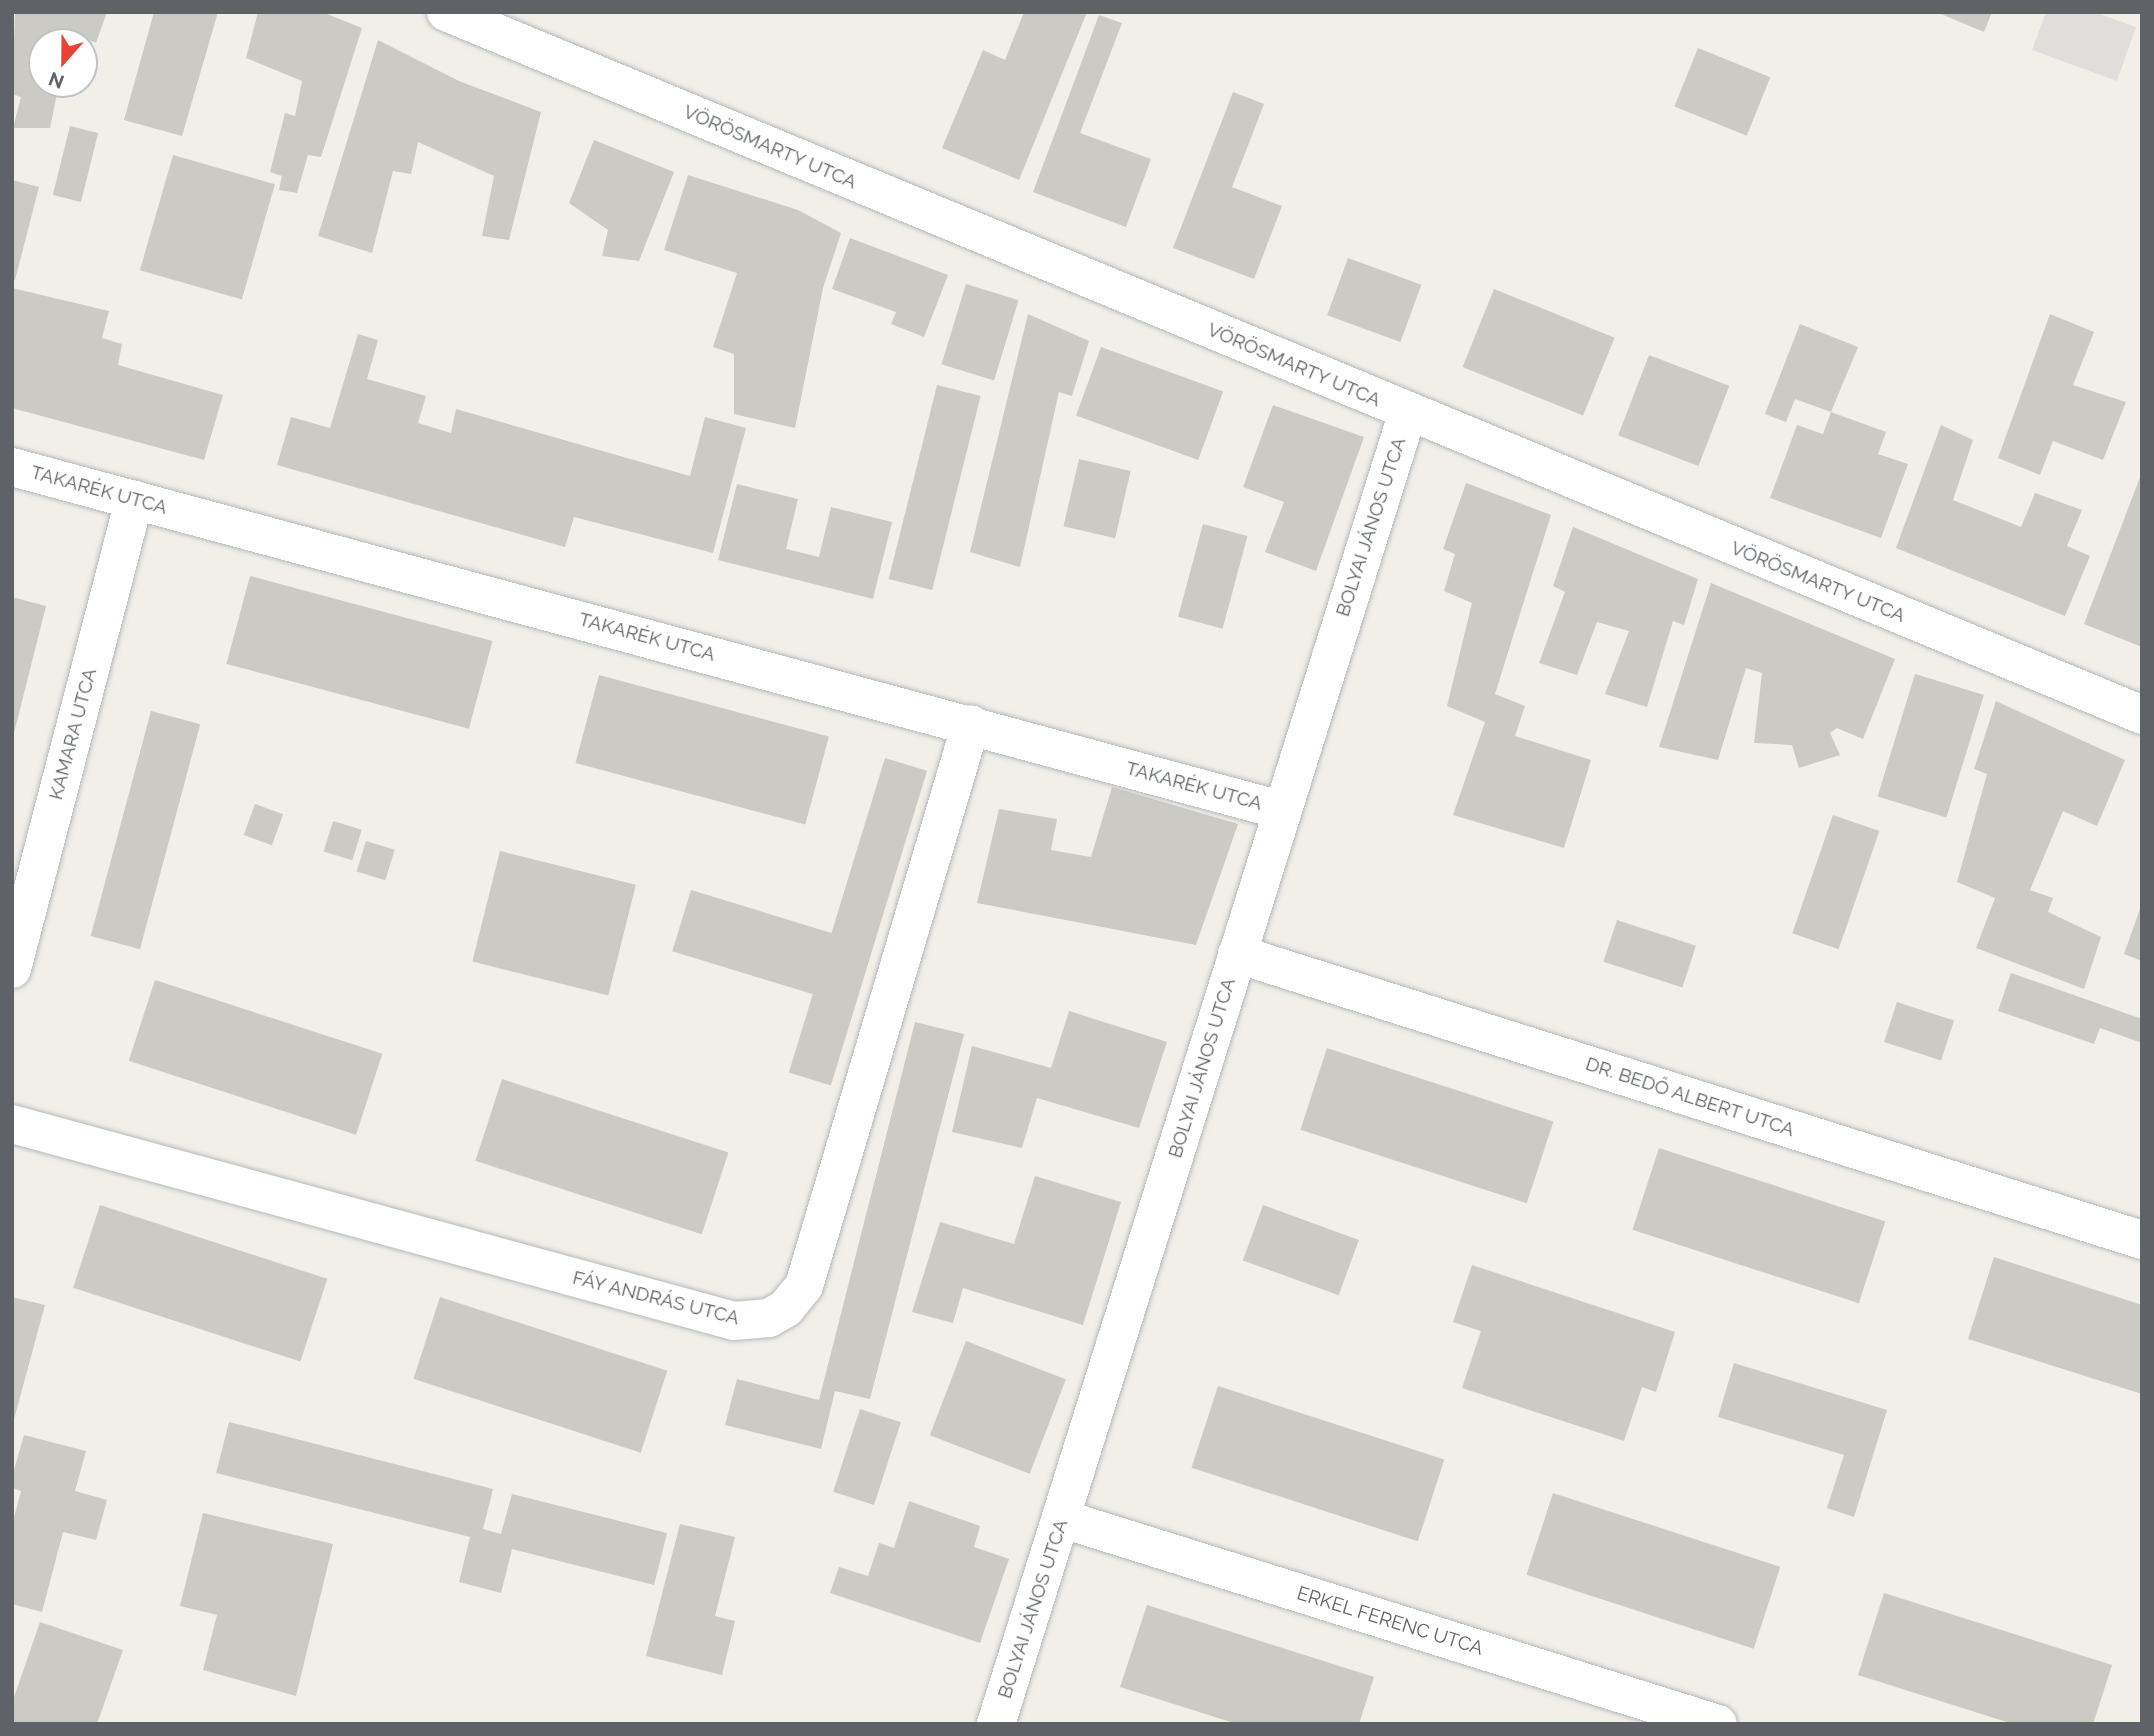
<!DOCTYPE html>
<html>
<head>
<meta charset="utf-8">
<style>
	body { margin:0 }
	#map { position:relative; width:2154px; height:1736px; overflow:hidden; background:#f1efe8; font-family:Raleway,sans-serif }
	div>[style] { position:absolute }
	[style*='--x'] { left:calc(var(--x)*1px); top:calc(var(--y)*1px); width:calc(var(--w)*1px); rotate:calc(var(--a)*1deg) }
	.industrial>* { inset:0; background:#e0deda }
	.building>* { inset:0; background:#cccac5; transform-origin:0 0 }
	.roads { filter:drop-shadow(0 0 2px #b5b8bc) drop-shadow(0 0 2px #b5b8bc) }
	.street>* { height:38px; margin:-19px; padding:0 19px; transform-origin:19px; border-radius:19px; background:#fff }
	span { translate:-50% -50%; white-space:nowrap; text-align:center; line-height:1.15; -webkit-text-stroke:7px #fff; paint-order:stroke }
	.street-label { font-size:19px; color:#5f6368 }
	.frame { position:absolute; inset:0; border:14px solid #5f6368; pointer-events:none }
	.north { position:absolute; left:28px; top:28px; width:70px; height:70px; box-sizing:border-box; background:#fff; border:2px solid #bfc1c3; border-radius:50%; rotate:201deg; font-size:19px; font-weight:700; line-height:28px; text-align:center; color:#5f6368 }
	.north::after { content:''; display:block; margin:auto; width:24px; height:32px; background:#ea4335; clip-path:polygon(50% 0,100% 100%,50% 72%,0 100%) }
</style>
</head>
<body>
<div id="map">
	<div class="industrial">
		<i style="clip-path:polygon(2046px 12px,2094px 12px,2136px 27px,2117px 81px,2032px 50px)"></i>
	</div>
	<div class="building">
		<i style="clip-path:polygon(15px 12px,107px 12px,96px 43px,84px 38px,83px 42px,42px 42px,42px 84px,59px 84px,50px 128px,13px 128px,21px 97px,12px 94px)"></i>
		<i style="clip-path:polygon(154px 12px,218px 12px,182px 136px,124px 120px)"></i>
		<i style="clip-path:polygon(258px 12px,322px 12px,362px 28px,321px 157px,308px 155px,297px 193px,279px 190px,282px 176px,270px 172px,285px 113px,295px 116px,302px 81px,246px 58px)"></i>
		<i style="clip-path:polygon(1024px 12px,1087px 12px,1019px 180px,942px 148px,983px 50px,1005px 60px)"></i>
		<i style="clip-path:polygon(1936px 12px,1992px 12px,1984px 32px)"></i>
		<i style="clip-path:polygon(1099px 15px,1122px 23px,1080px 133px,1151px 159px,1126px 227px,1033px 192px)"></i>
		<i style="clip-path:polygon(378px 40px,459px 81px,541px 112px,509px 240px,482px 236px,494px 176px,418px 142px,411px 174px,393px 171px,372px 253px,318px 236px)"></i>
		<i style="left:1698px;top:48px;width:78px;height:63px;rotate:22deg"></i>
		<i style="clip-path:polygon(1233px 92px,1264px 104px,1232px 187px,1282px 206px,1254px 279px,1173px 248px)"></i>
		<i style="left:70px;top:126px;width:29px;height:71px;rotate:14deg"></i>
		<i style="clip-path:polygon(594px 140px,674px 172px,639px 261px,602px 256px,608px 230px,569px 203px)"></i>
		<i style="left:173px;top:155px;width:106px;height:120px;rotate:16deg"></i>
		<i style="clip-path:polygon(688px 175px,798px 210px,841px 233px,823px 288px,795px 428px,734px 414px,734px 354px,713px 347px,737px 273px,664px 250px)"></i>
		<i style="clip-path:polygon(12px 180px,39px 187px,15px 280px,12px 279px)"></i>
		<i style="clip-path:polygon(850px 238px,948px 275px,924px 337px,891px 324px,896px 312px,832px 289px)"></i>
		<i style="left:1348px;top:258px;width:78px;height:61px;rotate:20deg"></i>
		<i style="left:966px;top:284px;width:55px;height:84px;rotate:17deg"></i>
		<i style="clip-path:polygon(12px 288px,109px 311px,102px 338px,122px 344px,118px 365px,223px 395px,204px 460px,12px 408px)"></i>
		<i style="left:1494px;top:289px;width:130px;height:84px;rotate:22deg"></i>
		<i style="clip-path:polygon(1028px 314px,1089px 341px,1072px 396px,1059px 392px,1020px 567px,970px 552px)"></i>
		<i style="clip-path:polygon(2050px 314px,2094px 332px,2073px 385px,2126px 402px,2103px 460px,2053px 441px,2040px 475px,1998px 458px)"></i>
		<i style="clip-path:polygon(1800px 324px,1858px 347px,1831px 412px,1795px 399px,1786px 422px,1765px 414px)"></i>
		<i style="clip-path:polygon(358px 334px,378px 340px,367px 379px,426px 396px,418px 423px,451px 433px,456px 409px,690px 476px,705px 417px,746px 428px,713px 553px,574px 517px,565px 547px,277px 465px,291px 417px,330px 428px)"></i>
		<i style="left:1101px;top:347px;width:130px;height:73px;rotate:20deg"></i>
		<i style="left:1649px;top:355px;width:86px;height:86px;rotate:21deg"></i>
		<i style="left:937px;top:385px;width:45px;height:200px;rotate:14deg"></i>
		<i style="clip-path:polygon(1273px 405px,1364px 437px,1316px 571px,1265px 552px,1284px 502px,1243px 487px)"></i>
		<i style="clip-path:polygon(1831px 412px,1886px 432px,1878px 454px,1908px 464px,1881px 538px,1770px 498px,1797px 425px,1823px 434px)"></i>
		<i style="clip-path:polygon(1941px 425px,1973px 440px,1953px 500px,2021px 527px,2035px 493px,2082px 510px,2067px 546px,2090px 556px,2065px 616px,1896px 548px)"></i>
		<i style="left:1079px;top:459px;width:53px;height:69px;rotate:13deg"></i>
		<i style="clip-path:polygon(2142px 472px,2142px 647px,2084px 624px)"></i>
		<i style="clip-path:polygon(1466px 483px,1551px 515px,1495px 694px,1525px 706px,1515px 736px,1591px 760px,1564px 848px,1453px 815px,1485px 722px,1447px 706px,1472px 603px,1444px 591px,1455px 554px,1443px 549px)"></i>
		<i style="clip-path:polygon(737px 484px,798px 499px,786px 549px,803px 553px,819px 557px,831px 507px,892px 522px,873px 599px,718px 560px)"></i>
		<i style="left:1203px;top:524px;width:46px;height:96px;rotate:15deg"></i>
		<i style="clip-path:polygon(1573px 527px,1698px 579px,1684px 625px,1673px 621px,1647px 707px,1605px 694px,1629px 631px,1597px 622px,1577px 675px,1539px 663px,1565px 592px,1553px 586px)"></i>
		<i style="left:250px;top:576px;width:251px;height:91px;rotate:15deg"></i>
		<i style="clip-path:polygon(1711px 583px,1895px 659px,1863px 739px,1837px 728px,1830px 733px,1840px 755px,1799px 768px,1792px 745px,1754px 743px,1762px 673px,1746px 668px,1718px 760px,1659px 747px)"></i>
		<i style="clip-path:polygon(12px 597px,46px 606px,13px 737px,12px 737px)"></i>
		<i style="left:1915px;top:674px;width:72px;height:128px;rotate:17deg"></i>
		<i style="left:599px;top:675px;width:238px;height:91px;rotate:15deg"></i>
		<i style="clip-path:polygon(1996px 701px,2125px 760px,2097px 826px,2063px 811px,2030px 890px,2053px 898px,2048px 912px,2101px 937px,2084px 989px,1976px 948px,1995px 898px,1957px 882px,1987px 774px,1974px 769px)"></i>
		<i style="left:151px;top:711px;width:51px;height:233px;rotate:15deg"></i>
		<i style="left:885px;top:758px;width:44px;height:329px;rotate:17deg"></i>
		<i style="clip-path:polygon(1112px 787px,1238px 824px,1196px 945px,977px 903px,999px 809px,1057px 819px,1051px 850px,1091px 857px)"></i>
		<i style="left:255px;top:804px;width:30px;height:33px;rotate:20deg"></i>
		<i style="left:1833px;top:815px;width:49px;height:125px;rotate:19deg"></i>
		<i style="left:333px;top:821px;width:30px;height:32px;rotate:17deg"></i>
		<i style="left:366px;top:841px;width:30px;height:32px;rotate:17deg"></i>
		<i style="left:500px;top:851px;width:140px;height:114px;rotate:14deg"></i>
		<i style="left:691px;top:890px;width:151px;height:64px;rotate:17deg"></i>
		<i style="clip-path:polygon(2141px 906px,2142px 906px,2142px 961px,2124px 954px)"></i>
		<i style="left:1617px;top:920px;width:83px;height:44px;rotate:18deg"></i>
		<i style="clip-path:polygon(2011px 973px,2142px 1019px,2142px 1043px,2100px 1028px,2094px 1044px,1998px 1011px)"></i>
		<i style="left:155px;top:980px;width:239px;height:85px;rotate:18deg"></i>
		<i style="left:1897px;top:1002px;width:60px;height:42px;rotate:18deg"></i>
		<i style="clip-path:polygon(1069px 1011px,1167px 1042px,1139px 1128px,1037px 1098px,1022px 1148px,952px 1132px,972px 1046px,1051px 1068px)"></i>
		<i style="clip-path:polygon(915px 1022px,964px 1034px,870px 1399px,835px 1391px,821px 1449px,725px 1425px,737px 1379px,819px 1400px)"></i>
		<i style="left:1327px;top:1048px;width:238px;height:86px;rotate:18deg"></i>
		<i style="left:502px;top:1079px;width:238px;height:86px;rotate:18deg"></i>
		<i style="left:1659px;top:1148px;width:238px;height:86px;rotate:18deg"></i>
		<i style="clip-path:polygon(1035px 1176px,1121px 1202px,1083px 1325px,963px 1288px,953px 1323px,912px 1312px,940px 1222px,1014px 1244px)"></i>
		<i style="left:100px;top:1205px;width:239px;height:87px;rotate:18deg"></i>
		<i style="left:1263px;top:1205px;width:102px;height:59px;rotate:20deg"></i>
		<i style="clip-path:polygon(1994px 1257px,2142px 1305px,2142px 1394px,1968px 1339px)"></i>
		<i style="clip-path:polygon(1472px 1265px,1675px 1332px,1656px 1392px,1642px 1387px,1624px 1441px,1462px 1388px,1481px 1331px,1453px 1322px)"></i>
		<i style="clip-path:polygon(12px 1297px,45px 1305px,13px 1423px,12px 1423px)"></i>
		<i style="left:440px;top:1297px;width:239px;height:86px;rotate:18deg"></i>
		<i style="left:966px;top:1341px;width:107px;height:101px;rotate:21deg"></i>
		<i style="clip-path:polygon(1734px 1363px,1887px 1410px,1854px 1517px,1827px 1508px,1844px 1455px,1718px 1417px)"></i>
		<i style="left:1218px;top:1386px;width:238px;height:86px;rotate:18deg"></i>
		<i style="left:860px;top:1409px;width:43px;height:87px;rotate:18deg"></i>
		<i style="clip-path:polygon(229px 1422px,493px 1489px,483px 1529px,501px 1534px,512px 1494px,667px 1533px,654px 1585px,512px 1549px,501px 1593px,459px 1582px,470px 1537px,216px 1473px)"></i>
		<i style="clip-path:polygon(24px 1435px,86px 1451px,75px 1491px,107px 1500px,96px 1540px,63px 1532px,42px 1612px,12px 1604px,12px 1525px,21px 1491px,12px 1488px,12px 1477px)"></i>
		<i style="left:1553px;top:1493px;width:239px;height:86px;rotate:18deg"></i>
		<i style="clip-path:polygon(909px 1501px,980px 1526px,974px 1547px,1009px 1559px,980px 1643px,830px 1593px,839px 1567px,868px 1576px,879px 1543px,894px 1548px)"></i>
		<i style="clip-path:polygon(203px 1513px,333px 1544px,296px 1696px,203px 1670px,217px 1615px,180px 1606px)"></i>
		<i style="clip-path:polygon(680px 1524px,735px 1537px,715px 1616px,735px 1621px,722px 1675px,646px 1656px)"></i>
		<i style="clip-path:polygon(1884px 1593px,2112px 1665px,2093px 1724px,2013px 1724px,1858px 1675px)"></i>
		<i style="clip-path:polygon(1147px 1605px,1374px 1677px,1359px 1724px,1237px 1724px,1120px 1687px)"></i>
		<i style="clip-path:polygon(40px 1622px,123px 1650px,97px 1724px,12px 1724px,12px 1703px)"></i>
	</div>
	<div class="roads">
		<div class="street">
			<i style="--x:446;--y:12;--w:1836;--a:22.51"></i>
			<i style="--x:12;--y:467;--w:1315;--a:15.13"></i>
			<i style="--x:1237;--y:954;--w:949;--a:17.54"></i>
			<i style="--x:12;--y:969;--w:485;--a:-75.4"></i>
			<i style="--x:12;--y:1124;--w:748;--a:15.26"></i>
			<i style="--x:734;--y:1321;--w:35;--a:-5"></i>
			<i style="--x:769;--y:1318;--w:20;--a:-30"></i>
			<i style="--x:786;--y:1308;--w:28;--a:-51"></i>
			<i style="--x:804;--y:1286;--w:586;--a:-73.45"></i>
			<i style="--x:1063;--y:1519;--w:686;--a:17.38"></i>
			<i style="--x:996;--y:1724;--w:1375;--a:-72.57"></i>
		</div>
	</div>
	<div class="street-label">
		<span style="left:770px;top:147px;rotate:23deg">VÖRÖSMARTY UTCA</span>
		<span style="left:1294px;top:365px;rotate:23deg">VÖRÖSMARTY UTCA</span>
		<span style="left:99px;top:490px;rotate:15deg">TAKARÉK UTCA</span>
		<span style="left:1371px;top:527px;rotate:-72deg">BOLYAI JÁNOS UTCA</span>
		<span style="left:1818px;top:582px;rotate:22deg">VÖRÖSMARTY UTCA</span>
		<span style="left:647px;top:637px;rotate:15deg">TAKARÉK UTCA</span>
		<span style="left:73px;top:734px;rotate:-75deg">KAMARA UTCA</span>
		<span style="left:1194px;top:786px;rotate:15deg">TAKARÉK UTCA</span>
		<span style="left:1202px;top:1068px;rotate:-73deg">BOLYAI JÁNOS UTCA</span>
		<span style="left:1690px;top:1097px;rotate:18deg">DR. BEDŐ ALBERT UTCA</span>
		<span style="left:656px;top:1298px;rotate:14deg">FÁY ANDRÁS UTCA</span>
		<span style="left:1033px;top:1609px;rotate:-72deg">BOLYAI JÁNOS UTCA</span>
		<span style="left:1390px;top:1621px;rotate:17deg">ERKEL FERENC UTCA</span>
	</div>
	<div class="frame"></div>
	<div class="north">N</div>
</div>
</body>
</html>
